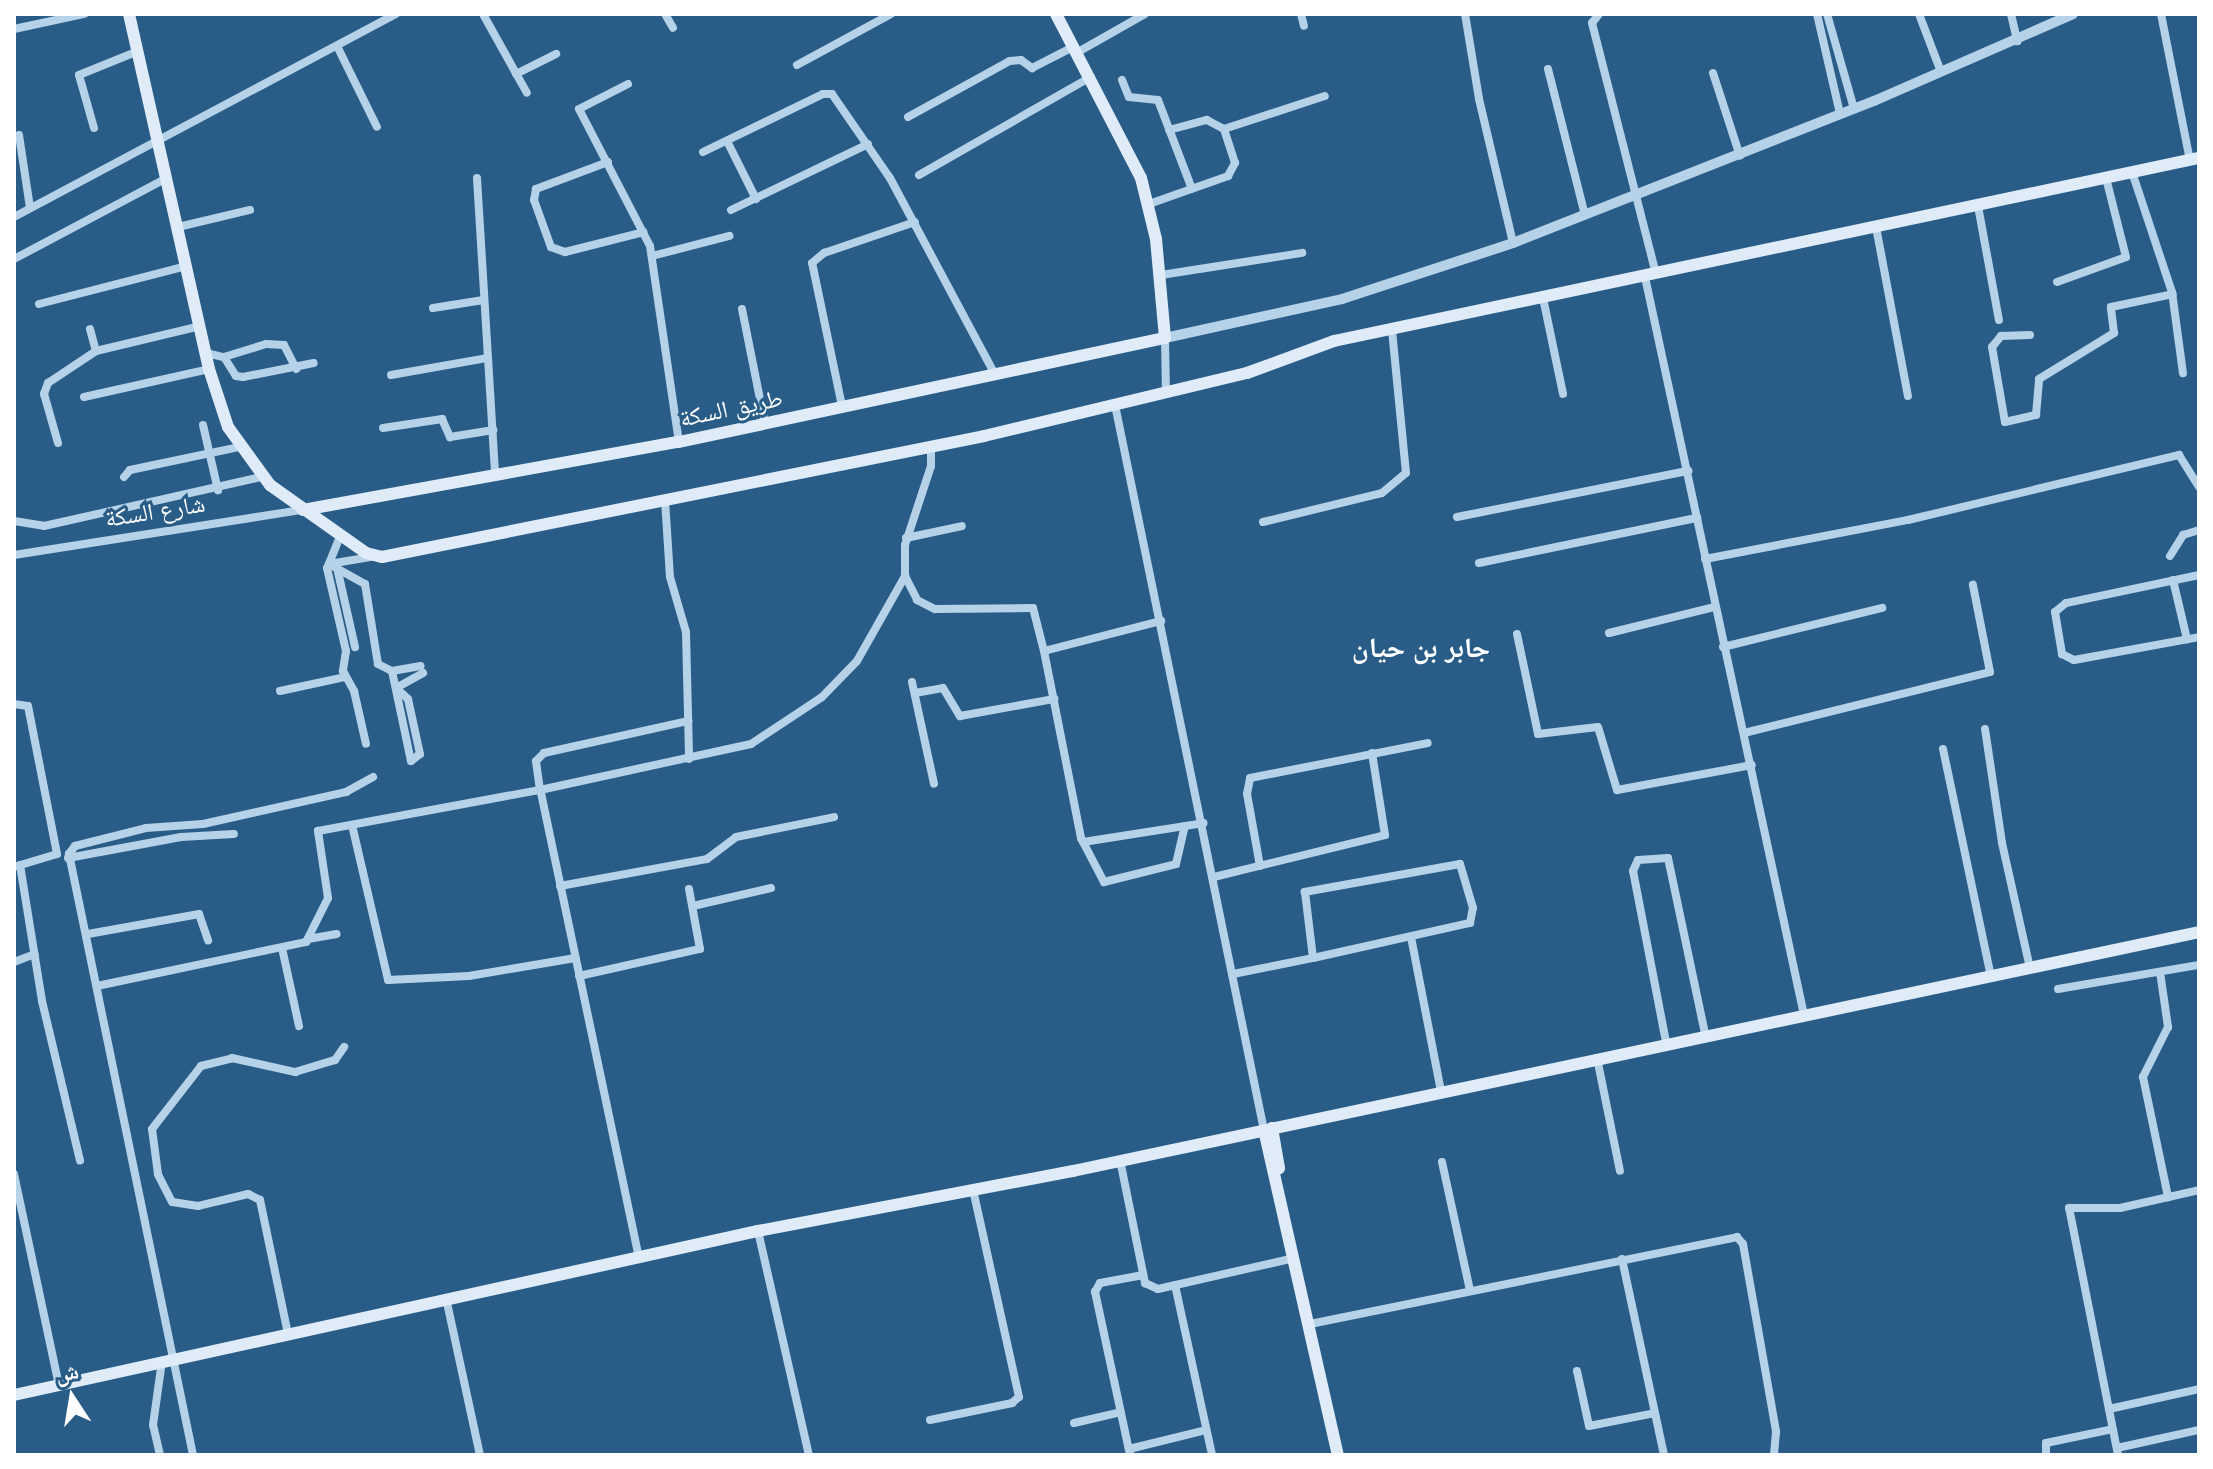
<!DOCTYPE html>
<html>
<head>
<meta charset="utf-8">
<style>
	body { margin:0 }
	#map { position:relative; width:2213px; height:1469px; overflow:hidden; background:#295d88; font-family:Helvetica,"Noto Naskh Arabic",sans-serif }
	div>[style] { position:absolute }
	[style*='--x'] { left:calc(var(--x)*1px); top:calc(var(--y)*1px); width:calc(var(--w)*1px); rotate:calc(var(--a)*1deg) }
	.minor>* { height:8px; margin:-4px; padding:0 4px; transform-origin:4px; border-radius:4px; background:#b5d2e8 }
	.tertiary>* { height:10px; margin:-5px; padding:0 5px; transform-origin:5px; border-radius:5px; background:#b5d2e8 }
	.secondary>* { height:12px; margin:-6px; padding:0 6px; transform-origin:6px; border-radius:6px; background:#dfecf7 }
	span { translate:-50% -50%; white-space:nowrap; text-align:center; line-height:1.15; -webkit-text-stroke:6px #295d88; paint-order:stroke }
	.street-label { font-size:24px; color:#fff }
	.quarter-label { font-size:28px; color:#fff; font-weight:700 }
	.frame { position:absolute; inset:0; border:16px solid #fff; pointer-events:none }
	.north { position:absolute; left:32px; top:1357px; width:80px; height:80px; -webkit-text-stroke:6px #295d88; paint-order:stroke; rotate:348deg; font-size:22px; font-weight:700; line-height:32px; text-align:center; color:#fff }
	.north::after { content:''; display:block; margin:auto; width:28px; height:36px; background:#fff; clip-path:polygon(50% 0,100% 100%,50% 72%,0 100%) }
</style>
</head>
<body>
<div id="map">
	<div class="minor">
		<i style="--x:483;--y:14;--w:90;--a:60.9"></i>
		<i style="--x:665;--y:14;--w:16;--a:60"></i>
		<i style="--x:1301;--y:14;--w:12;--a:76"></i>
		<i style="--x:1465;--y:14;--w:86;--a:80.6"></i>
		<i style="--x:1479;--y:99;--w:148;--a:76.7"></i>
		<i style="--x:1599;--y:14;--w:11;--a:128"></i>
		<i style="--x:1592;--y:23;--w:259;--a:75.7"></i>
		<i style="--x:1817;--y:14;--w:103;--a:77"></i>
		<i style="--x:1827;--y:14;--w:99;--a:74.1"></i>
		<i style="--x:1919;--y:14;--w:62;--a:69.2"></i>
		<i style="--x:2011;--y:14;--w:28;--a:77"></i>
		<i style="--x:2161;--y:14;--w:149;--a:78.8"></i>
		<i style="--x:14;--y:29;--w:72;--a:-12.1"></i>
		<i style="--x:337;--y:46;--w:90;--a:63.7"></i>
		<i style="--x:1078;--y:52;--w:77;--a:-29.6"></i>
		<i style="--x:797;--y:65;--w:107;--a:-28.5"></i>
		<i style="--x:1548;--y:69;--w:151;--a:75.8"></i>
		<i style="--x:1713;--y:73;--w:87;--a:72"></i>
		<i style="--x:516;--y:74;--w:45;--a:-26.6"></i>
		<i style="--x:1122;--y:80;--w:18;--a:68"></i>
		<i style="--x:1129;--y:97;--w:29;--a:6"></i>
		<i style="--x:1158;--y:100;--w:95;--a:69.1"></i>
		<i style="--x:628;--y:84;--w:55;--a:153"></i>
		<i style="--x:579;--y:109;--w:154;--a:62.6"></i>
		<i style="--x:650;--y:246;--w:198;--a:81.6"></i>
		<i style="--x:908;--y:117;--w:116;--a:-28.8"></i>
		<i style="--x:1010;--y:61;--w:11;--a:-5"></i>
		<i style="--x:1021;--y:60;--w:14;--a:36"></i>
		<i style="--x:1032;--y:68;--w:48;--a:-27.1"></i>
		<i style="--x:94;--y:128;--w:55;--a:-105.8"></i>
		<i style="--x:79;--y:75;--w:64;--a:-22.1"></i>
		<i style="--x:1169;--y:130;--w:39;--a:-15"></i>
		<i style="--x:1207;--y:120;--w:19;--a:28"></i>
		<i style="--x:19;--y:135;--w:74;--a:81.4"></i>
		<i style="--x:727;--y:141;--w:65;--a:63.4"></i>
		<i style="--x:703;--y:152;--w:133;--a:-25.8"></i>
		<i style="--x:823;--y:94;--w:9;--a:0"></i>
		<i style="--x:832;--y:94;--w:102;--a:55.4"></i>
		<i style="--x:890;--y:178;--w:223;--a:61.9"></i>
		<i style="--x:608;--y:162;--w:77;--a:159.4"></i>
		<i style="--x:536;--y:189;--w:11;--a:100"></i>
		<i style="--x:534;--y:200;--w:50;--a:70.1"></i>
		<i style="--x:551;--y:247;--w:15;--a:20"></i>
		<i style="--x:565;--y:252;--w:81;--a:-14.2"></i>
		<i style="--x:2132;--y:172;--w:126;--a:71.6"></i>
		<i style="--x:2172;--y:292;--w:82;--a:82.3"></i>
		<i style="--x:919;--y:175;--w:198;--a:-29.7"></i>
		<i style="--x:477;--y:178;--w:297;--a:86.5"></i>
		<i style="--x:1149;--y:204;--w:84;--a:-19.5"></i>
		<i style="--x:1228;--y:176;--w:15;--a:-62"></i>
		<i style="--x:1235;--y:163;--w:36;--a:-108"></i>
		<i style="--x:1224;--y:129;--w:106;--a:-18.1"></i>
		<i style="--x:1978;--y:206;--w:116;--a:79.6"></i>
		<i style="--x:731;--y:210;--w:152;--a:-25.7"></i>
		<i style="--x:14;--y:217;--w:433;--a:-28"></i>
		<i style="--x:178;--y:227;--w:74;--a:-13.3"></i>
		<i style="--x:1876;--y:227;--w:172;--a:79.3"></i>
		<i style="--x:652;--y:256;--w:80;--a:-14.6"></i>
		<i style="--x:14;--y:259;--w:173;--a:-27.9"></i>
		<i style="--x:1161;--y:275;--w:143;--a:-8.9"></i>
		<i style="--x:1645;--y:277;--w:755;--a:77.84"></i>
		<i style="--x:2057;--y:282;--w:73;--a:-19.9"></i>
		<i style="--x:2126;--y:257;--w:81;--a:-104.2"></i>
		<i style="--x:1543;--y:298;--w:98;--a:78.2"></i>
		<i style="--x:39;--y:304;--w:153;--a:-14.4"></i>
		<i style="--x:433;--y:308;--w:51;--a:-9.1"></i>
		<i style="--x:742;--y:309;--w:117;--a:78.7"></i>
		<i style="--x:90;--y:329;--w:23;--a:75"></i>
		<i style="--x:2030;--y:335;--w:29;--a:178"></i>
		<i style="--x:2001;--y:336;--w:14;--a:129"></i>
		<i style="--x:1992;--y:347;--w:76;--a:80.2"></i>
		<i style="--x:2005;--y:422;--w:32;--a:-13"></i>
		<i style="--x:2036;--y:415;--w:36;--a:-85"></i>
		<i style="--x:2039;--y:379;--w:88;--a:-31.5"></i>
		<i style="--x:2114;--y:333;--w:26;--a:-97"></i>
		<i style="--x:2111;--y:307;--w:63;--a:-11.8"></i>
		<i style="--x:1165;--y:338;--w:55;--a:89"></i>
		<i style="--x:206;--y:353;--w:18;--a:13"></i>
		<i style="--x:224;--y:357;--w:44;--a:-17.2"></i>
		<i style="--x:266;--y:344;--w:18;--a:3"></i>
		<i style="--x:284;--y:345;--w:27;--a:63"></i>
		<i style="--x:224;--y:357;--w:22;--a:58"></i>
		<i style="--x:236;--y:376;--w:7;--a:8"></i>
		<i style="--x:243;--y:377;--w:72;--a:-11.2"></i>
		<i style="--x:391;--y:375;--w:97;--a:-10"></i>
		<i style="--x:84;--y:397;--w:128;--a:-12.6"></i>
		<i style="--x:1115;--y:405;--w:740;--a:78.39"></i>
		<i style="--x:842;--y:406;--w:146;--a:-101.8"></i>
		<i style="--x:812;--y:263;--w:16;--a:-40"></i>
		<i style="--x:824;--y:253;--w:96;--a:-18.8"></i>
		<i style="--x:203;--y:425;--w:67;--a:77"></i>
		<i style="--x:383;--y:428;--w:60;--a:-8.7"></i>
		<i style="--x:442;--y:419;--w:20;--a:66"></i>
		<i style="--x:450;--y:437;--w:44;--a:-9.2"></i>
		<i style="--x:58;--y:443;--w:51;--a:-105.9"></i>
		<i style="--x:44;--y:394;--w:12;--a:-70"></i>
		<i style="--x:48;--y:383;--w:58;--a:-33.7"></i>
		<i style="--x:96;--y:351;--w:107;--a:-13.5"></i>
		<i style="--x:124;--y:477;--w:9;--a:-49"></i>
		<i style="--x:130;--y:470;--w:111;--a:-11.9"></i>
		<i style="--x:665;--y:500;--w:77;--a:86.3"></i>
		<i style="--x:670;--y:577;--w:57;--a:73.8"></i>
		<i style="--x:686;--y:632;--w:127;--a:88.6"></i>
		<i style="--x:1457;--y:517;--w:236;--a:-11.3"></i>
		<i style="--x:14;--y:521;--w:30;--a:9"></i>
		<i style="--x:44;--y:526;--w:222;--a:-12.7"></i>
		<i style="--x:1263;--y:522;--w:122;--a:-13.7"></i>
		<i style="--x:1382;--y:493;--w:31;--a:-40"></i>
		<i style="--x:1406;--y:473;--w:144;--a:-95.6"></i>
		<i style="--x:341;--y:534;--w:37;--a:112"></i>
		<i style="--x:327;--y:568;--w:85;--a:77.1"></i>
		<i style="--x:346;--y:651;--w:20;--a:99"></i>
		<i style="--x:343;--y:671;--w:23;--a:61"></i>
		<i style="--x:354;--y:691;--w:54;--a:77.2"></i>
		<i style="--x:906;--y:538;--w:57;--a:-12.1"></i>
		<i style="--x:14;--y:555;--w:292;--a:-8.9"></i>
		<i style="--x:2170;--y:556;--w:25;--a:-58"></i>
		<i style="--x:2183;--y:535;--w:17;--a:-17"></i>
		<i style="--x:1705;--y:559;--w:207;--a:-10.9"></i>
		<i style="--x:1908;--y:520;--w:279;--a:-13.5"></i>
		<i style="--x:2179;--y:455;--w:38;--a:58"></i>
		<i style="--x:1479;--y:563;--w:223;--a:-11.7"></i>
		<i style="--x:329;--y:564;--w:41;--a:29.1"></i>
		<i style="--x:365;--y:584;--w:81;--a:80.8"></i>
		<i style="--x:378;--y:664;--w:16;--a:27"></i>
		<i style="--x:392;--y:671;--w:92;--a:78.1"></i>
		<i style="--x:411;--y:761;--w:11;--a:-38"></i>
		<i style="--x:420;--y:754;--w:56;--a:-102.3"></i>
		<i style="--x:408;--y:699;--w:16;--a:-137"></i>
		<i style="--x:396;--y:688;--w:31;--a:-29"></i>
		<i style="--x:329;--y:564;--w:43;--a:-9.5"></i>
		<i style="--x:338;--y:572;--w:77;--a:77.2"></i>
		<i style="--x:2199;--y:575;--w:136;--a:168.1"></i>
		<i style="--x:2066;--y:603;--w:14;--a:141"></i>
		<i style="--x:2055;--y:612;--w:43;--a:80.5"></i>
		<i style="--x:2062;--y:654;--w:13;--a:27"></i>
		<i style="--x:2074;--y:660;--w:127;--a:-10.4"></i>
		<i style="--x:905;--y:576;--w:27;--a:63"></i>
		<i style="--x:917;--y:600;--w:20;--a:27"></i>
		<i style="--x:935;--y:609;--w:98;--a:-0.6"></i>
		<i style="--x:1033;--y:608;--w:44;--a:75.7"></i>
		<i style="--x:1044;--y:651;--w:121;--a:-14.4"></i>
		<i style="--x:2173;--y:580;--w:61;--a:76.7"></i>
		<i style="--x:1609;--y:633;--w:108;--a:-13.9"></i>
		<i style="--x:1517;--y:634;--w:102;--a:78.1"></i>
		<i style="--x:1538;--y:734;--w:60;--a:-6.7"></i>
		<i style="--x:1598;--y:727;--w:66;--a:73.2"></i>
		<i style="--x:1617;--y:790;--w:137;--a:-10.5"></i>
		<i style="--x:1723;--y:647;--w:164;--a:-13.8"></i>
		<i style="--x:1044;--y:651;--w:191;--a:78.8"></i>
		<i style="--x:1081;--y:838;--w:50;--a:62.4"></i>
		<i style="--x:1104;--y:882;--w:74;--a:-14"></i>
		<i style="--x:1176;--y:864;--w:39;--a:-77"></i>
		<i style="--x:392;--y:671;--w:29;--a:-10"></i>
		<i style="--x:912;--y:682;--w:104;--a:77.8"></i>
		<i style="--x:280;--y:691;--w:66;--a:-12.2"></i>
		<i style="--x:915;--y:693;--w:28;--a:-10"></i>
		<i style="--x:943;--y:688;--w:33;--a:59"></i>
		<i style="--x:960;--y:716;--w:96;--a:-10.3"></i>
		<i style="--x:14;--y:704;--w:14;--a:8"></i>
		<i style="--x:28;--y:706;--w:151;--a:78.9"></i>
		<i style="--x:57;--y:854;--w:45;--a:163.2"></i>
		<i style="--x:1985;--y:729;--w:115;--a:81.5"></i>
		<i style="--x:2002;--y:843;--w:128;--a:77.4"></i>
		<i style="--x:1744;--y:733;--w:253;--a:-13.9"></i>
		<i style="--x:1990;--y:672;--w:89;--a:-101.1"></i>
		<i style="--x:1943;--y:749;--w:233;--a:78.1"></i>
		<i style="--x:352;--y:825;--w:159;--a:76.9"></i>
		<i style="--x:388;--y:980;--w:81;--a:-2.8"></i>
		<i style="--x:469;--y:976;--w:108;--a:-9.6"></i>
		<i style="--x:1083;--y:842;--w:122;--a:-8.9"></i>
		<i style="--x:68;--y:858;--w:115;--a:-10.5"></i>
		<i style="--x:181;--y:837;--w:53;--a:-3.2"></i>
		<i style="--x:20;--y:865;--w:138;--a:80.8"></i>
		<i style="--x:42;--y:1001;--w:164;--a:76.6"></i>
		<i style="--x:1260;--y:866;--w:73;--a:-100.2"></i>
		<i style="--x:1247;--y:794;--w:16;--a:-79"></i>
		<i style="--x:1250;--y:778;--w:181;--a:-11.1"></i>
		<i style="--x:1214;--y:877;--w:176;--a:-13.8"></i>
		<i style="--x:1385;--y:835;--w:83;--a:-99"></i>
		<i style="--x:560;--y:886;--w:149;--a:-10.4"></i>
		<i style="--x:707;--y:859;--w:36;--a:-37"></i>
		<i style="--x:736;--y:837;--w:100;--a:-11.5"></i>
		<i style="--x:693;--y:906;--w:80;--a:-13"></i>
		<i style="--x:88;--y:934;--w:113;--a:-10.2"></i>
		<i style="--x:199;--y:914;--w:28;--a:71"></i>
		<i style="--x:1411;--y:937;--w:157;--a:79"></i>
		<i style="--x:308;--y:939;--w:29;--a:-10"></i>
		<i style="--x:282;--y:948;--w:80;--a:77.7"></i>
		<i style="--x:14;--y:962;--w:22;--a:-21"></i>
		<i style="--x:2160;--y:972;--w:56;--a:81.7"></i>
		<i style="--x:2168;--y:1027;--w:56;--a:116.6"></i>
		<i style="--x:2143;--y:1077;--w:123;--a:78.2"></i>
		<i style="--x:1233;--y:974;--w:82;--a:-11.3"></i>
		<i style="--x:1313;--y:958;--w:161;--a:-12.6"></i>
		<i style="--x:1470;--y:923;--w:15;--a:-79"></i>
		<i style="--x:1473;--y:908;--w:46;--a:-106.5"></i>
		<i style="--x:1460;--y:864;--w:158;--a:169.8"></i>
		<i style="--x:1305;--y:892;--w:66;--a:83.1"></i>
		<i style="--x:579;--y:976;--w:124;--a:-12.6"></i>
		<i style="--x:700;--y:949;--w:61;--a:-100.4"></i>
		<i style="--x:97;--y:986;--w:214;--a:-11.9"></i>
		<i style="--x:306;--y:942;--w:49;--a:-63.4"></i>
		<i style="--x:328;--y:898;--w:68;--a:-98.5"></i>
		<i style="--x:318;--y:831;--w:226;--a:-10.5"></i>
		<i style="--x:540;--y:790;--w:29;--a:-98"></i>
		<i style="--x:536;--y:761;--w:11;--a:-45"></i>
		<i style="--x:544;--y:753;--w:148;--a:-12.5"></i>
		<i style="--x:2058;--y:989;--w:143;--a:-9.7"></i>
		<i style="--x:1666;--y:1042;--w:174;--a:-100.9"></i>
		<i style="--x:1633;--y:871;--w:12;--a:-66"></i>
		<i style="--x:1638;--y:860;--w:30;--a:-4"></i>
		<i style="--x:1668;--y:858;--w:180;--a:78.1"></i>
		<i style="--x:1597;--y:1058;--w:115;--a:78.5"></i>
		<i style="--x:1120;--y:1160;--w:126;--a:78.5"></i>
		<i style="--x:1145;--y:1283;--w:14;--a:25"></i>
		<i style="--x:1158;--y:1289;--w:140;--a:-12.8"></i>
		<i style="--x:1442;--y:1162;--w:131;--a:77.7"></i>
		<i style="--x:14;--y:1174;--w:216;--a:78"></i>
		<i style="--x:758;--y:1231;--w:230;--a:77.2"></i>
		<i style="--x:639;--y:1258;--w:478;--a:-101.9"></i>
		<i style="--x:540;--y:790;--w:216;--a:-12.3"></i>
		<i style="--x:751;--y:744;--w:85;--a:-33.5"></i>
		<i style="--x:822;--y:697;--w:50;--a:-45.8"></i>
		<i style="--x:857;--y:661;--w:98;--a:-60.5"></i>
		<i style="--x:905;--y:576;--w:31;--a:-90"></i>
		<i style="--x:905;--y:545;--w:83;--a:-71.8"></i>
		<i style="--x:931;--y:466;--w:19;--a:-90"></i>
		<i style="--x:1622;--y:1259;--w:200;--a:77.9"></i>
		<i style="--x:1175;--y:1285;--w:174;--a:77.7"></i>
		<i style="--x:446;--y:1298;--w:161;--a:77.8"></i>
		<i style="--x:1310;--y:1324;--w:436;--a:-11.5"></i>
		<i style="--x:1737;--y:1237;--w:9;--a:49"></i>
		<i style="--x:1743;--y:1244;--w:191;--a:80"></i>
		<i style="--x:1776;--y:1432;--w:23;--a:95"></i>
		<i style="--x:288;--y:1334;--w:137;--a:-101.8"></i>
		<i style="--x:260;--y:1200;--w:13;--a:-153"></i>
		<i style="--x:248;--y:1194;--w:51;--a:166.5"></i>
		<i style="--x:198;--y:1206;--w:26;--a:-171"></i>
		<i style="--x:172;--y:1202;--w:31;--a:-117"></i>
		<i style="--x:158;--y:1174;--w:45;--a:-97.6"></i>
		<i style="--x:152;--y:1129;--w:80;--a:-52.1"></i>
		<i style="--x:201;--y:1066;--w:32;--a:-14"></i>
		<i style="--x:232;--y:1058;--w:65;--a:12.5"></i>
		<i style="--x:295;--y:1072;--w:42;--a:-16.7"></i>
		<i style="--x:335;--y:1060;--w:16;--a:-55"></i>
		<i style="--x:1577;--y:1371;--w:56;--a:77.7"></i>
		<i style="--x:1589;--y:1426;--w:67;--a:-11.1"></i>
		<i style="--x:2109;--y:1409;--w:92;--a:-12.5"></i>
		<i style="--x:930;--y:1420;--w:84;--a:-11.7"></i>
		<i style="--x:1012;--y:1403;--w:9;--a:-41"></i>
		<i style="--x:1019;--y:1397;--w:212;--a:-102.5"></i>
		<i style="--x:1074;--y:1423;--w:48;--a:-13.2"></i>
		<i style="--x:2117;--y:1448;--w:84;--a:-12.4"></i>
		<i style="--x:1129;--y:1449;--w:79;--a:-13.9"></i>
		<i style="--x:160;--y:1455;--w:31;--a:-103"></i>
		<i style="--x:153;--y:1425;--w:65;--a:-82"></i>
		<i style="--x:193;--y:1455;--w:614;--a:-101.66"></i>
		<i style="--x:69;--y:854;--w:10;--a:-53"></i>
		<i style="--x:75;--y:846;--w:73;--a:-14.2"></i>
		<i style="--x:146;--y:828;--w:57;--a:-4"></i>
		<i style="--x:203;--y:824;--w:147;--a:-12.6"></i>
		<i style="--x:346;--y:792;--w:31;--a:-29"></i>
		<i style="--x:1130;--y:1455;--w:167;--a:-102.1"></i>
		<i style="--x:1095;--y:1292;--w:10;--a:-61"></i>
		<i style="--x:1100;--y:1283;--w:44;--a:-10.5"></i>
		<i style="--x:2046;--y:1455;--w:12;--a:-90"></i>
		<i style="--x:2046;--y:1443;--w:68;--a:-11.8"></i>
		<i style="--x:2118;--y:1455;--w:252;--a:-101.2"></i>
		<i style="--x:2069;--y:1208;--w:51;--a:0"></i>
		<i style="--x:2120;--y:1208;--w:81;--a:-12.8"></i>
	</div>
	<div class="tertiary">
		<i style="--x:1165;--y:338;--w:181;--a:-12.4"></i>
		<i style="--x:1342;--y:299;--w:180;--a:-18.1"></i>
		<i style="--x:1513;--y:243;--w:388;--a:-21.5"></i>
		<i style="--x:1874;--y:101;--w:217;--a:-23.6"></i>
	</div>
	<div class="secondary">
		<i style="--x:129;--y:14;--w:364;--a:77.3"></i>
		<i style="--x:209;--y:369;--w:61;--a:71.9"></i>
		<i style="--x:228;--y:427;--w:72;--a:54.1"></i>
		<i style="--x:270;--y:485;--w:118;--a:35.3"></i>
		<i style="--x:366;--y:553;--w:16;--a:14"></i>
		<i style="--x:382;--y:557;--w:614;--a:-11.36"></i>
		<i style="--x:984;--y:436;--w:270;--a:-13.5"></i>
		<i style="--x:1247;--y:373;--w:93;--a:-20.2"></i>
		<i style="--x:1334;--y:341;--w:884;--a:-11.95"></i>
		<i style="--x:303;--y:510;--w:382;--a:-10.3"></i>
		<i style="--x:679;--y:442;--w:497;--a:-12.1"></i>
		<i style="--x:1165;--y:338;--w:99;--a:-95.2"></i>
		<i style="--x:1156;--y:239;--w:63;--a:-103.8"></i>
		<i style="--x:1141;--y:178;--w:185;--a:-117.4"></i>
		<i style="--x:1272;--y:1128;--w:41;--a:80.1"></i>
		<i style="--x:1264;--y:1130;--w:333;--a:77.2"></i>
		<i style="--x:14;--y:1395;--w:762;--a:-12.43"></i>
		<i style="--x:758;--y:1231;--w:321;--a:-10.8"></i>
		<i style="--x:1073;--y:1171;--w:1151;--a:-11.98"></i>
	</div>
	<div class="street-label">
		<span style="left:731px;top:408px;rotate:-12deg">طريق السكة</span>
		<span style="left:155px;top:511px;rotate:-9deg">شارع السكة</span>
	</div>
	<div class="quarter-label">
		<span style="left:1421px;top:648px">جابر بن حيان</span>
	</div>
	<div class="frame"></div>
	<div class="north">ش</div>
</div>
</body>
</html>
